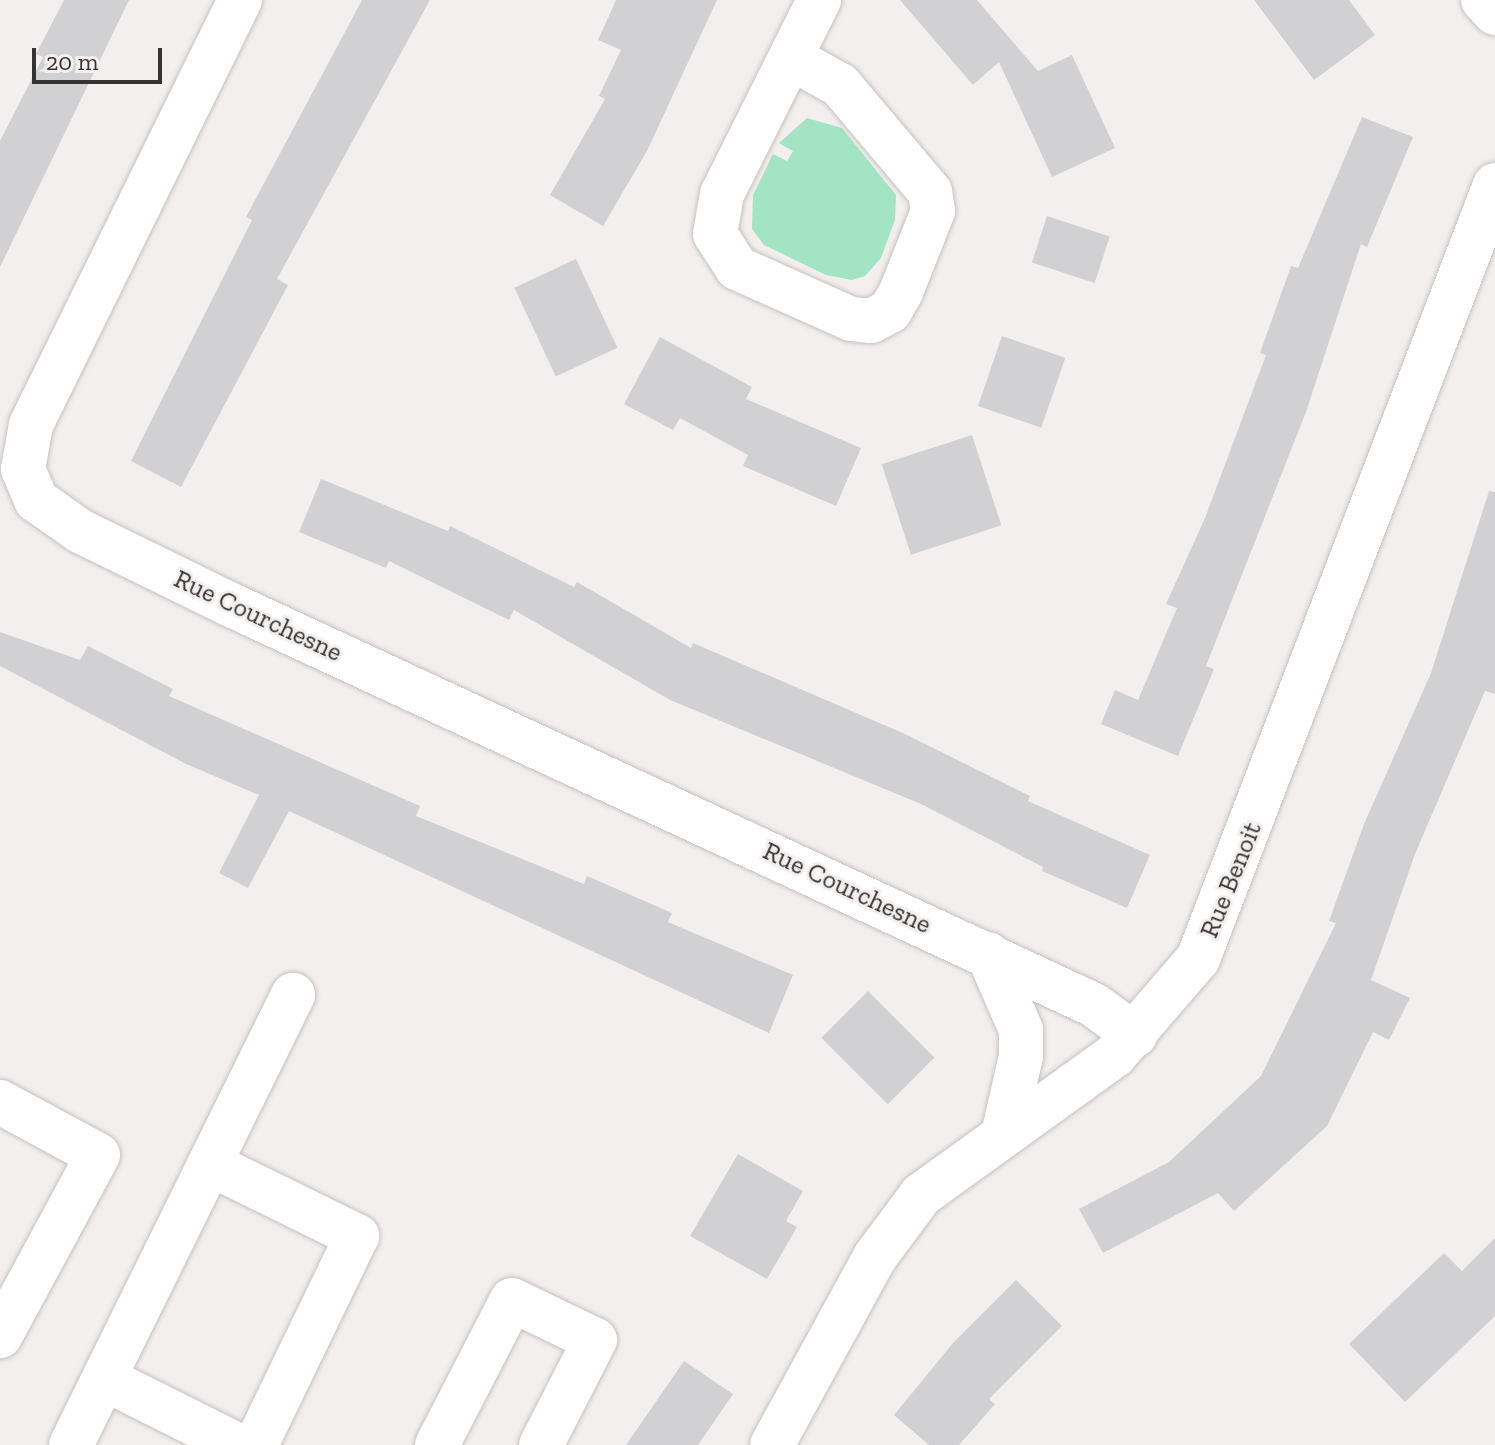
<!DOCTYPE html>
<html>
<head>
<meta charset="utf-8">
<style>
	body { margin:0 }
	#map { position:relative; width:1495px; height:1445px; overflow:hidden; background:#f3efee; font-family:"Zilla Slab",serif }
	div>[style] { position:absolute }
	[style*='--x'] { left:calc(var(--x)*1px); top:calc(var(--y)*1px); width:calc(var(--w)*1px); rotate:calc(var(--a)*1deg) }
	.green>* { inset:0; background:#a3e4c4 }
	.building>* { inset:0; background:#d1d1d4; transform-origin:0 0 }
	.roads { filter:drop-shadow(0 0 2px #c6c2c0) drop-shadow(0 0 2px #c6c2c0) }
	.minor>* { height:44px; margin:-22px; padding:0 22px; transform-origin:22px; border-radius:22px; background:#fff }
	span { translate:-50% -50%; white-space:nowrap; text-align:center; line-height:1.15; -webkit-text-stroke:6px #f3efee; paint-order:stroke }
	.street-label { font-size:26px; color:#343332 }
	.scale { position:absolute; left:32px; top:48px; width:130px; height:36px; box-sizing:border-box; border:4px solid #343332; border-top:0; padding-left:10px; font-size:24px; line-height:28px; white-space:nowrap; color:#343332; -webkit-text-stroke:6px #f3efee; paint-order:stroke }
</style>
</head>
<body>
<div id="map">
	<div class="green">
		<i style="clip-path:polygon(807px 118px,842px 128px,896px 195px,895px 220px,881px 258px,865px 276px,852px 280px,826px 275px,764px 245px,752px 229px,753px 195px,773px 154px,787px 161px,793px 151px,779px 143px)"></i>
	</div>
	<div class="building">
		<i style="clip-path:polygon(64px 0,129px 0,0 267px,0 141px,43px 57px,36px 54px)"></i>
		<i style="clip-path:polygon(362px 0,430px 0,277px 279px,288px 285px,181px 487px,131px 461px,252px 220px,246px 217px)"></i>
		<i style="clip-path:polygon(616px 0,717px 0,647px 151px,603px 226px,550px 195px,605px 99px,599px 96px,621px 50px,598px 40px)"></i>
		<i style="clip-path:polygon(900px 0,977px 0,1038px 71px,1072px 55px,1115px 148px,1052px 177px,999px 62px,973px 85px)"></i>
		<i style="clip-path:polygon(1254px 0,1349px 0,1375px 35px,1314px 80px)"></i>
		<i style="clip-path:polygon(1362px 117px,1413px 137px,1367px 247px,1361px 244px,1306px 412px,1206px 666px,1214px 669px,1178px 756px,1101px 724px,1115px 690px,1138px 700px,1177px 608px,1166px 604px,1205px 518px,1266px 355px,1260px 353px,1291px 266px,1298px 268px)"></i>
		<i style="left:1047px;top:216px;width:66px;height:49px;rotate:18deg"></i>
		<i style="left:576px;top:259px;width:98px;height:68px;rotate:65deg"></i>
		<i style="left:1002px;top:336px;width:67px;height:74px;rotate:19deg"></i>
		<i style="clip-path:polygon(660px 337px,752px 387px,746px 399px,861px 448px,836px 506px,743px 466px,748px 455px,680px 418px,673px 430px,624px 404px)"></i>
		<i style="left:972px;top:435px;width:95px;height:95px;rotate:72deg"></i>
		<i style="clip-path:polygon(321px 479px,448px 531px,450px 526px,574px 587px,577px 582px,691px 648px,693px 643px,905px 734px,1030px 796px,1028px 801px,1150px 855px,1127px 908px,1042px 871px,1043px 867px,921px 804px,670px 700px,514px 610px,509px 620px,389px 561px,386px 568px,299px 532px)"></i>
		<i style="clip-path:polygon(1489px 491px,1495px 492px,1495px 694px,1485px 691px,1415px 854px,1371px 980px,1410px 998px,1389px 1040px,1373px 1032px,1327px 1126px,1234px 1211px,1218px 1193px,1103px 1253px,1079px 1209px,1169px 1162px,1261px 1076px,1336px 923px,1329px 921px,1364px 824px,1431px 673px)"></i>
		<i style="clip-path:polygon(0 632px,80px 660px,88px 646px,173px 689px,169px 696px,420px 806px,416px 816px,584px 884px,587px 876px,672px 913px,668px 922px,793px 975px,769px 1033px,289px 811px,248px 888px,219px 873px,259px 795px,186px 764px,0 666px)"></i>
		<i style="left:868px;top:991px;width:94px;height:66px;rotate:45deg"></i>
		<i style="clip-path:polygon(738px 1154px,803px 1191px,786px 1221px,797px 1227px,767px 1279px,690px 1236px)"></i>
		<i style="clip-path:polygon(1495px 1238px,1495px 1316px,1405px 1402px,1349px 1344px,1444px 1253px,1462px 1271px)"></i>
		<i style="clip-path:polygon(1016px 1280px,1062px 1326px,989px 1399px,995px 1404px,959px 1445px,929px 1445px,894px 1415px,953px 1343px)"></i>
		<i style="clip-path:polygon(684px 1361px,733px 1394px,698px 1445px,626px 1445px)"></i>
	</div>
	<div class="roads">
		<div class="minor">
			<i style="--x:240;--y:0;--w:474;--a:116.2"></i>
			<i style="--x:31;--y:425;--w:45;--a:100.3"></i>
			<i style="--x:23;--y:469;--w:34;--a:67"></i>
			<i style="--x:36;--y:500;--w:54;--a:35.2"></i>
			<i style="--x:80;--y:531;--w:166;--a:26.1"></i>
			<i style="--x:229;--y:604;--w:953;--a:24.87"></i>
			<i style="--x:1094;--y:1005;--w:51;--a:36.2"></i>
			<i style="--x:1483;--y:0;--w:18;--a:47"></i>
			<i style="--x:793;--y:59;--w:54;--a:29"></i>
			<i style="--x:840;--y:85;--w:140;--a:49.9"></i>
			<i style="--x:930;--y:192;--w:19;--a:81"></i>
			<i style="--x:933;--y:211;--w:87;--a:111.6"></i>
			<i style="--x:901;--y:292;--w:22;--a:120"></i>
			<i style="--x:890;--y:311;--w:21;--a:152"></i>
			<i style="--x:871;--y:321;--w:20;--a:-174"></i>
			<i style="--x:851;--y:319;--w:125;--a:-155.9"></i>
			<i style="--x:737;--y:268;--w:40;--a:-122.9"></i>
			<i style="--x:715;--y:234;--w:41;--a:-80.1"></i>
			<i style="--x:722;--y:194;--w:217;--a:-63.4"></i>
			<i style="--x:988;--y:954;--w:83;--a:66.5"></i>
			<i style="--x:1021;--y:1030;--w:26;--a:90"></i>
			<i style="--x:1021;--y:1056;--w:81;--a:102.8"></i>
			<i style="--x:0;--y:1102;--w:111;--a:28.4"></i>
			<i style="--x:98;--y:1155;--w:206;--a:118.4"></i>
			<i style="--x:210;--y:1164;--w:164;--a:26.1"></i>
			<i style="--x:357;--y:1236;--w:232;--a:115.8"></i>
			<i style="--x:105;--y:1379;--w:148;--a:26.6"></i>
			<i style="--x:71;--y:1445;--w:502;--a:-63.74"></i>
			<i style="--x:437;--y:1445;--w:163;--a:-62.7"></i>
			<i style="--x:512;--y:1300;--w:92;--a:25.7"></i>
			<i style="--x:595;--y:1340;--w:118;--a:117.2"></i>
			<i style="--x:772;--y:1445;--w:214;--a:-61.3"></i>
			<i style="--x:875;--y:1257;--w:77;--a:-53.4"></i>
			<i style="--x:921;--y:1195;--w:239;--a:-35.8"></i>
			<i style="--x:1115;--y:1055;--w:127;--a:-49.2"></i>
			<i style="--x:1198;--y:959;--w:829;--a:-69.01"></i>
		</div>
	</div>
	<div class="street-label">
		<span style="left:258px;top:616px;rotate:25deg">Rue Courchesne</span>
		<span style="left:1231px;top:880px;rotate:-68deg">Rue Benoit</span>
		<span style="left:847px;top:888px;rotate:25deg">Rue Courchesne</span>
	</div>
	<div class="scale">20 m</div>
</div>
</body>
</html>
